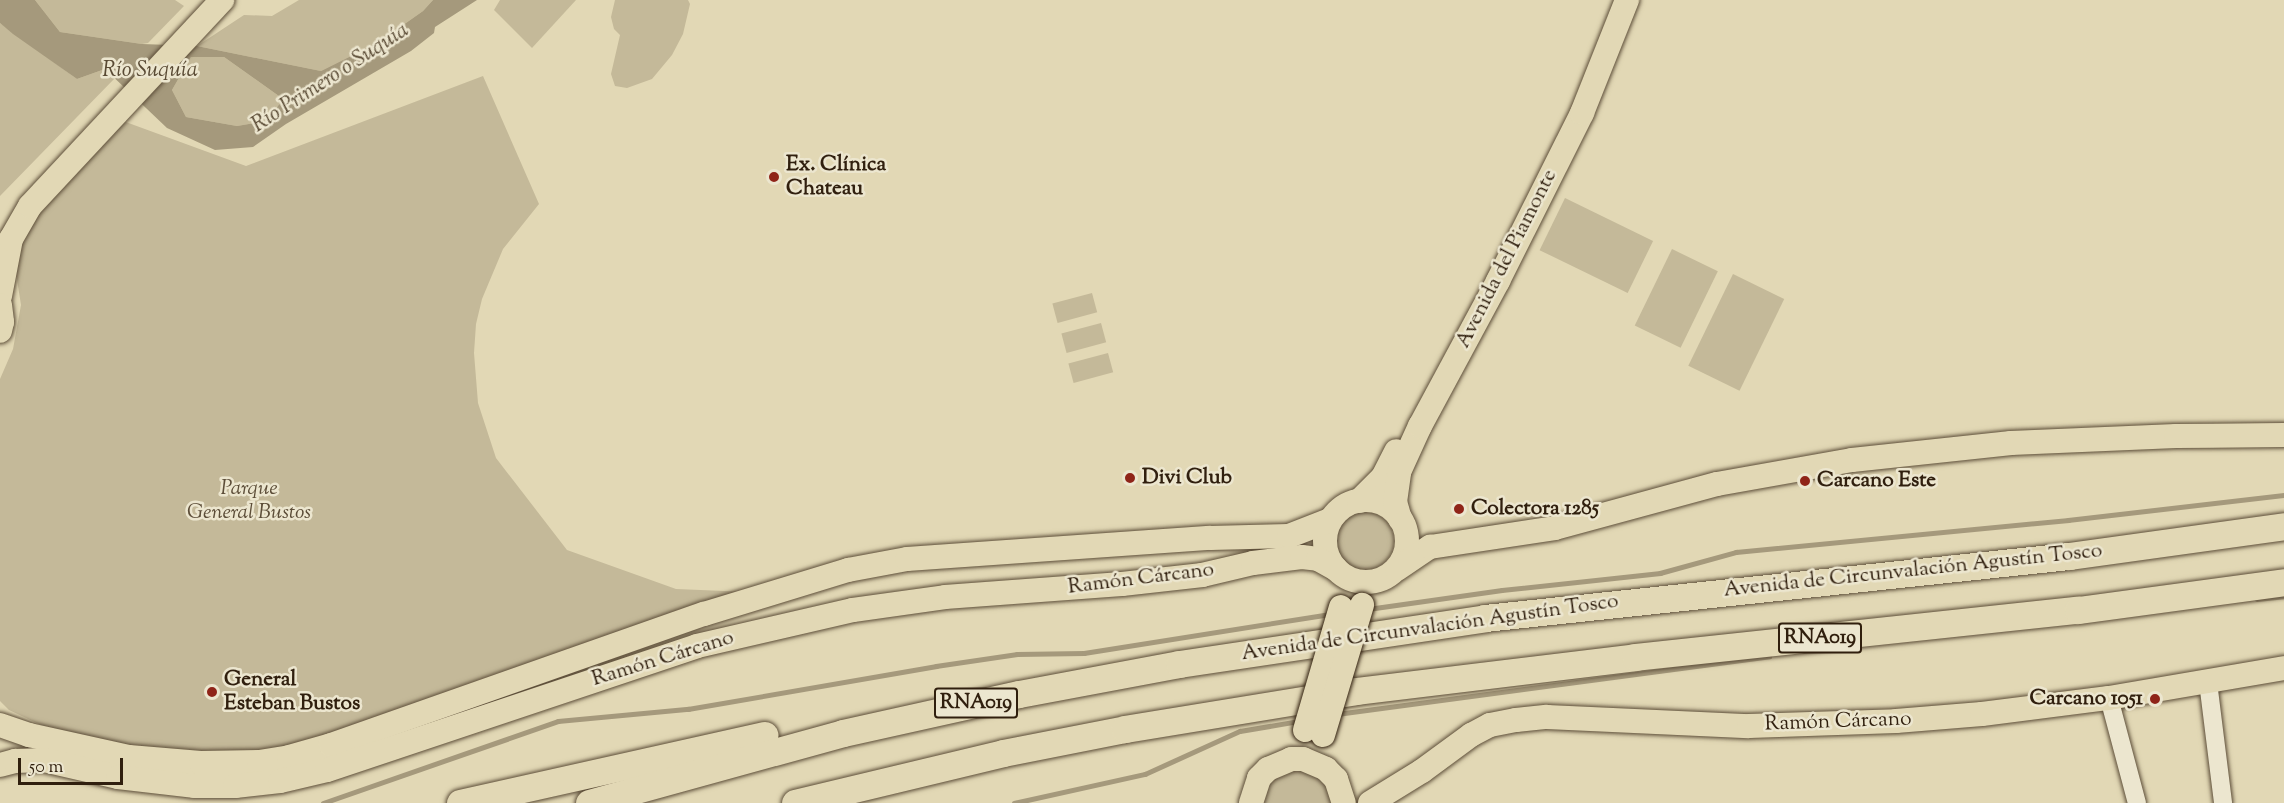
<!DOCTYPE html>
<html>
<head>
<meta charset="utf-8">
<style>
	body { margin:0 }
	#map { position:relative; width:2284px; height:803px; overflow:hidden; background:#e2d8b5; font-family:"Sorts Mill Goudy",serif }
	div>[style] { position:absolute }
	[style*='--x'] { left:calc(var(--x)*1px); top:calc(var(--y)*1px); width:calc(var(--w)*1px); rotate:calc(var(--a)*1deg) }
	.green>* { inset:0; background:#c4b999; transform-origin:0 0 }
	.round { border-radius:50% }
	.water>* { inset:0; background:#a5997c }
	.stream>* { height:4.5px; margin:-2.25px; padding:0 2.25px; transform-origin:2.25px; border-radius:2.25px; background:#a5997c }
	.roads { filter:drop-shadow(0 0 2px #5c4d38) drop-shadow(0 0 2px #5c4d38) }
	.minor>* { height:18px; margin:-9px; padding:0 9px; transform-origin:9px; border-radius:9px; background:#ece6cf }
	.major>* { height:24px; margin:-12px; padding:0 12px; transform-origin:12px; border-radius:12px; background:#e2d8b5 }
	.major>.ring { margin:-12px; padding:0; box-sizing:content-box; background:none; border:24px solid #e2d8b5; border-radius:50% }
	.highway>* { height:27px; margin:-13.5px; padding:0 13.5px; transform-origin:13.5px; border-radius:13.5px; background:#e2d8b5 }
	.bridges { filter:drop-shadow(0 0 2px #301f0e) drop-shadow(0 0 2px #301f0e) }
	.major-bridge>* { height:24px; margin:-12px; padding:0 12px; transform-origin:12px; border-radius:12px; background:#e2d8b5 }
	.dots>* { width:16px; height:16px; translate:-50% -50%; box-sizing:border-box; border:3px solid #ece6cf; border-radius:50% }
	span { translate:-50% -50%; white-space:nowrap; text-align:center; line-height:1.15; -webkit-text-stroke:5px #ece6cf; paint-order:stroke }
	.shield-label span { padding:2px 4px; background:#ece6cf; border:2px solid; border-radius:4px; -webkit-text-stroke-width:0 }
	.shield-label { font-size:20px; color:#301f0e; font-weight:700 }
	.poi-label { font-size:21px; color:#301f0e; font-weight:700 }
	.left { translate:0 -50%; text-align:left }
	.right { translate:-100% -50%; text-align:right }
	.street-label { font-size:21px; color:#301f0e }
	.park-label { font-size:21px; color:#5c4d38; font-style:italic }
	.water-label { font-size:22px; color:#594a34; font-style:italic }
	.scale { position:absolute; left:18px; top:758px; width:105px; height:27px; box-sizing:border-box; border:3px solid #301f0e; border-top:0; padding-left:8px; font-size:18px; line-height:21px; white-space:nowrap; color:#301f0e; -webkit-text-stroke:4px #ece6cf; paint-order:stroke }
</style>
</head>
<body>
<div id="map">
	<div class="green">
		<i style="clip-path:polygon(35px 0,175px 0,184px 6px,148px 43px,142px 44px,60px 32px)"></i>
		<i style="clip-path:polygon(299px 0,433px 0,423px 11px,379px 42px,321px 71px,197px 46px,244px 15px,272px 16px)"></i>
		<i style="clip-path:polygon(500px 0,576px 0,532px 48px,494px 10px)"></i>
		<i style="clip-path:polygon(615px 0,688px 0,690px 4px,683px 34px,672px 55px,652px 79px,627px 88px,615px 86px,611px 74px,620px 35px,614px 29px,611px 17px)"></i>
		<i style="clip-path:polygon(0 23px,77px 79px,105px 69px,115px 78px,0 196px)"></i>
		<i style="clip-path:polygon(191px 57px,224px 57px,283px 99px,267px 121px,237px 126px,186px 117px,172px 90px)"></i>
		<i style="clip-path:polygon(483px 76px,539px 204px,503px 249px,482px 299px,476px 324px,474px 353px,478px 403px,496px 458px,567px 550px,676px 589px,749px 592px,275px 753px,188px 756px,58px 733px,9px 710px,0 701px,0 379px,13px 349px,21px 305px,15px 267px,24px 230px,123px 121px,246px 166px)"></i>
		<i style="left:1565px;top:198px;width:98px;height:58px;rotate:26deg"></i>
		<i style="left:1672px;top:249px;width:51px;height:85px;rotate:26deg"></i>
		<i style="left:1733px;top:274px;width:57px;height:102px;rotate:26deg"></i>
		<i style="left:1092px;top:293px;width:20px;height:41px;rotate:75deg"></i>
		<i style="left:1101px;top:323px;width:20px;height:41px;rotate:75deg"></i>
		<i style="left:1108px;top:353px;width:20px;height:41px;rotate:75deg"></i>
		<i class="round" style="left:1336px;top:512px;width:58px;height:58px"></i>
		<i style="clip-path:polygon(1292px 770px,1305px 770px,1326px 782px,1335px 803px,1262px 803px,1271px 781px,1280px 774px)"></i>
	</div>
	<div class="water">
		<i style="clip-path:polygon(evenodd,0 0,35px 0,60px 32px,142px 44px,197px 46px,321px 71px,379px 42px,423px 11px,433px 0,477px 0,435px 27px,434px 33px,411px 51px,286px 124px,253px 147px,215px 150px,167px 128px,105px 69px,77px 79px,13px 34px,0 23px,0 0,191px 57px,224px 57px,283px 99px,267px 121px,237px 126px,186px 117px,172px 90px,191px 57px)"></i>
	</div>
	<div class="stream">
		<i style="--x:2257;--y:599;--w:27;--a:-6"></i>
		<i style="--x:1368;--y:609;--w:135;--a:-8.1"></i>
		<i style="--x:1502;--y:590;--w:159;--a:-6.1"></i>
		<i style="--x:1660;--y:573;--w:79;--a:-15.4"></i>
		<i style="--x:1736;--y:552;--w:334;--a:-5.5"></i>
		<i style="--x:2068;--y:520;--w:217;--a:-6.6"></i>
		<i style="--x:1337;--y:714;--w:436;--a:-7.6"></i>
		<i style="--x:323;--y:803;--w:249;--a:-19.2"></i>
		<i style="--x:558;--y:721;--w:131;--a:-5.3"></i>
		<i style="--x:688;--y:709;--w:252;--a:-9.8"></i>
		<i style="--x:936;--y:666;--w:82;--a:-8.4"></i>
		<i style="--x:1017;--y:654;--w:67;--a:-0.9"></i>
		<i style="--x:1084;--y:653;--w:249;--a:-9"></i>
		<i style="--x:1014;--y:803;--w:134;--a:-12.5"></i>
		<i style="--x:1145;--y:774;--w:104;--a:-24.4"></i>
		<i style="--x:1240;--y:731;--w:60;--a:-9.6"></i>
	</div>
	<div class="roads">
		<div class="minor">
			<i style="--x:2208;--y:682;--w:122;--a:82.9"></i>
			<i style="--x:2109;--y:698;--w:109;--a:75.1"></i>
		</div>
		<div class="major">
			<i style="--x:0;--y:296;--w:58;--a:-79.1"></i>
			<i style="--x:11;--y:239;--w:38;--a:-60"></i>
			<i style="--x:30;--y:206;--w:282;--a:-47"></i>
			<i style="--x:0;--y:305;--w:17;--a:83"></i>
			<i style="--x:2;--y:322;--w:9;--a:103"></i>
			<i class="ring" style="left:1325px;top:500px;width:58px;height:58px"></i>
			<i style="--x:1359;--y:501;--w:34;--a:-45"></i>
			<i style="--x:1383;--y:477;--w:29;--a:-63"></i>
			<i style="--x:1400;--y:519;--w:18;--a:-106"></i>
			<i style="--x:1395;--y:502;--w:30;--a:-82"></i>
			<i style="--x:1399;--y:472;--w:51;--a:-65.5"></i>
			<i style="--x:1420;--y:426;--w:165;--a:-61.7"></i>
			<i style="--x:1498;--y:281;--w:188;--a:-63.4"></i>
			<i style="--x:1582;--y:113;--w:122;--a:-68.3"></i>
			<i style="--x:1397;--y:569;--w:40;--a:-34"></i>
			<i style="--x:1430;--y:547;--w:126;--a:-8.6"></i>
			<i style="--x:1555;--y:528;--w:168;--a:-15.2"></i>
			<i style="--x:1717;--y:484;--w:137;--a:-10.1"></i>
			<i style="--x:1852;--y:460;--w:160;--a:-6.1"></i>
			<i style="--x:2011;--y:443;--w:165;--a:-2.4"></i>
			<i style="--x:2176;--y:436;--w:108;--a:-0.5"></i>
			<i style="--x:0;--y:725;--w:31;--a:19"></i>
			<i style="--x:29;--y:735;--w:102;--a:12.4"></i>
			<i style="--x:129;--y:757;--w:72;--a:4.8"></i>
			<i style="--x:201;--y:763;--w:58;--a:-1"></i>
			<i style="--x:259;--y:762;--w:30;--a:-9"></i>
			<i style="--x:289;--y:757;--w:44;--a:-15.9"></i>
			<i style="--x:331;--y:745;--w:395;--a:-19.4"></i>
			<i style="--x:704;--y:614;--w:151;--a:-17"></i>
			<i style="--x:848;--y:570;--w:60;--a:-10.6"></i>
			<i style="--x:907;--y:559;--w:304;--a:-4"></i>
			<i style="--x:1210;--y:538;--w:79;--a:-1.5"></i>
			<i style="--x:1289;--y:536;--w:44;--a:-21.3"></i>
			<i style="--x:0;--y:765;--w:16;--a:-15"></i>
			<i style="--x:15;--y:761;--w:29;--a:-2"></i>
			<i style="--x:44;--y:760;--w:76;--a:12.9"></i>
			<i style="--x:118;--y:777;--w:78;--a:6.7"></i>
			<i style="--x:195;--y:786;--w:40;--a:0"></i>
			<i style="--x:235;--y:786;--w:45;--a:-6.3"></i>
			<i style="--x:280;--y:781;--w:48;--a:-13.2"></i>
			<i style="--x:327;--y:770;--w:390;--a:-18.5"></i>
			<i style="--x:697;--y:646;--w:160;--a:-13"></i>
			<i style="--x:853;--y:610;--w:93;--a:-8"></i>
			<i style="--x:945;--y:597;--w:177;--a:-4.2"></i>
			<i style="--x:1122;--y:584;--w:81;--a:-6.4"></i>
			<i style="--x:1202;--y:575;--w:52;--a:-13.2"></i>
			<i style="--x:1253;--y:563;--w:49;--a:-7"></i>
			<i style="--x:1302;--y:557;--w:16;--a:7"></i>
			<i style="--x:1318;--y:559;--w:21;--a:29"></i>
			<i style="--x:1251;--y:803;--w:26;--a:-72"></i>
			<i style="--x:1259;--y:778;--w:13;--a:-45"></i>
			<i style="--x:1268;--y:769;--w:25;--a:-23"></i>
			<i style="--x:1291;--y:759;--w:12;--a:0"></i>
			<i style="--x:1303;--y:759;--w:25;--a:23"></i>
			<i style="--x:1326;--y:769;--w:14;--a:45"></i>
			<i style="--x:1336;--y:779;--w:25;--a:72"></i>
			<i style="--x:1370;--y:803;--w:61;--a:-31.6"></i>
			<i style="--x:1422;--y:771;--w:61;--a:-36.3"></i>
			<i style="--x:1471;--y:735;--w:21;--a:-28"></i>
			<i style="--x:1490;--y:725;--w:26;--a:-11"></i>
			<i style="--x:1516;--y:720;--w:31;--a:-6"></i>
			<i style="--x:1547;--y:717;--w:202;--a:2.6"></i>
			<i style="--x:1749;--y:726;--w:147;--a:-1.9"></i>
			<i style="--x:1896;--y:721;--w:86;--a:-4.7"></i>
			<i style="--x:1982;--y:714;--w:128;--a:-7.2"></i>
			<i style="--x:2109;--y:698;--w:178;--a:-9.7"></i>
		</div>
		<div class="highway">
			<i style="--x:460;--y:803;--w:312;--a:-12.6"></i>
			<i style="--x:589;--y:803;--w:263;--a:-15.4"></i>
			<i style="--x:843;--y:733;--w:180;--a:-12.5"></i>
			<i style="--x:1019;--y:694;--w:163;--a:-10.6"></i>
			<i style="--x:1179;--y:664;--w:309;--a:-8.5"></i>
			<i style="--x:1485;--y:618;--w:587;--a:-6.06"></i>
			<i style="--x:2069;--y:556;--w:217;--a:-7.9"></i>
			<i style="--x:795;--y:803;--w:214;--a:-13.5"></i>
			<i style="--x:1003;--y:753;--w:124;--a:-11.1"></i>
			<i style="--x:1125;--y:729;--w:234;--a:-9.3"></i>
			<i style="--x:1356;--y:691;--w:281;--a:-6.9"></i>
			<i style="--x:1635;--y:657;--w:445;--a:-6.1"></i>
			<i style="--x:2078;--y:610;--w:208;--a:-7.7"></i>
		</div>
	</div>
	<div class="bridges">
		<div class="major-bridge">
			<i style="--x:1305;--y:730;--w:128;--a:-73.7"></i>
			<i style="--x:1323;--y:735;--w:136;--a:-73.3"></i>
		</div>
	</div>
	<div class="dots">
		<i style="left:774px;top:177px;background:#8f2418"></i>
		<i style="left:1130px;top:478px;background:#8f2418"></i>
		<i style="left:1805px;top:481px;background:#8f2418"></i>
		<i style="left:1459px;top:509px;background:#8f2418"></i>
		<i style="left:212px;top:692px;background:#8f2418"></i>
		<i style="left:2155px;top:699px;background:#8f2418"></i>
	</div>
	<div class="shield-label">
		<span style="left:1820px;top:638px">RNA019</span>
		<span style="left:976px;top:703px">RNA019</span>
	</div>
	<div class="poi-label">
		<span class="left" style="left:786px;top:177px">Ex. Clínica<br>Chateau</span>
		<span class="left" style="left:1142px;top:478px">Divi Club</span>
		<span class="left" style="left:1817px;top:481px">Carcano Este</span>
		<span class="left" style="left:1471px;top:509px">Colectora 1285</span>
		<span class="left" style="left:224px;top:692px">General<br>Esteban Bustos</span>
		<span class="right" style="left:2143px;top:699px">Carcano 1051</span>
	</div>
	<div class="street-label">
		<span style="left:1507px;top:259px;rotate:-63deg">Avenida del Piamonte</span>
		<span style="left:1913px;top:571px;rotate:-6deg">Avenida de Circunvalación Agustín Tosco</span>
		<span style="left:1141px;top:579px;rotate:-7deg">Ramón Cárcano</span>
		<span style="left:1430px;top:628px;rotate:-8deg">Avenida de Circunvalación Agustín Tosco</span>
		<span style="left:663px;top:659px;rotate:-17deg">Ramón Cárcano</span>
		<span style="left:1838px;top:722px;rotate:-2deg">Ramón Cárcano</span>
	</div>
	<div class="park-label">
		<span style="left:249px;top:501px">Parque<br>General Bustos</span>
	</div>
	<div class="water-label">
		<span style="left:150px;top:72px">Río Suquía</span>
		<span style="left:331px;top:79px;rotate:-33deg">Río Primero o Suquía</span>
	</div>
	<div class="scale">50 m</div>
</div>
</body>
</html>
